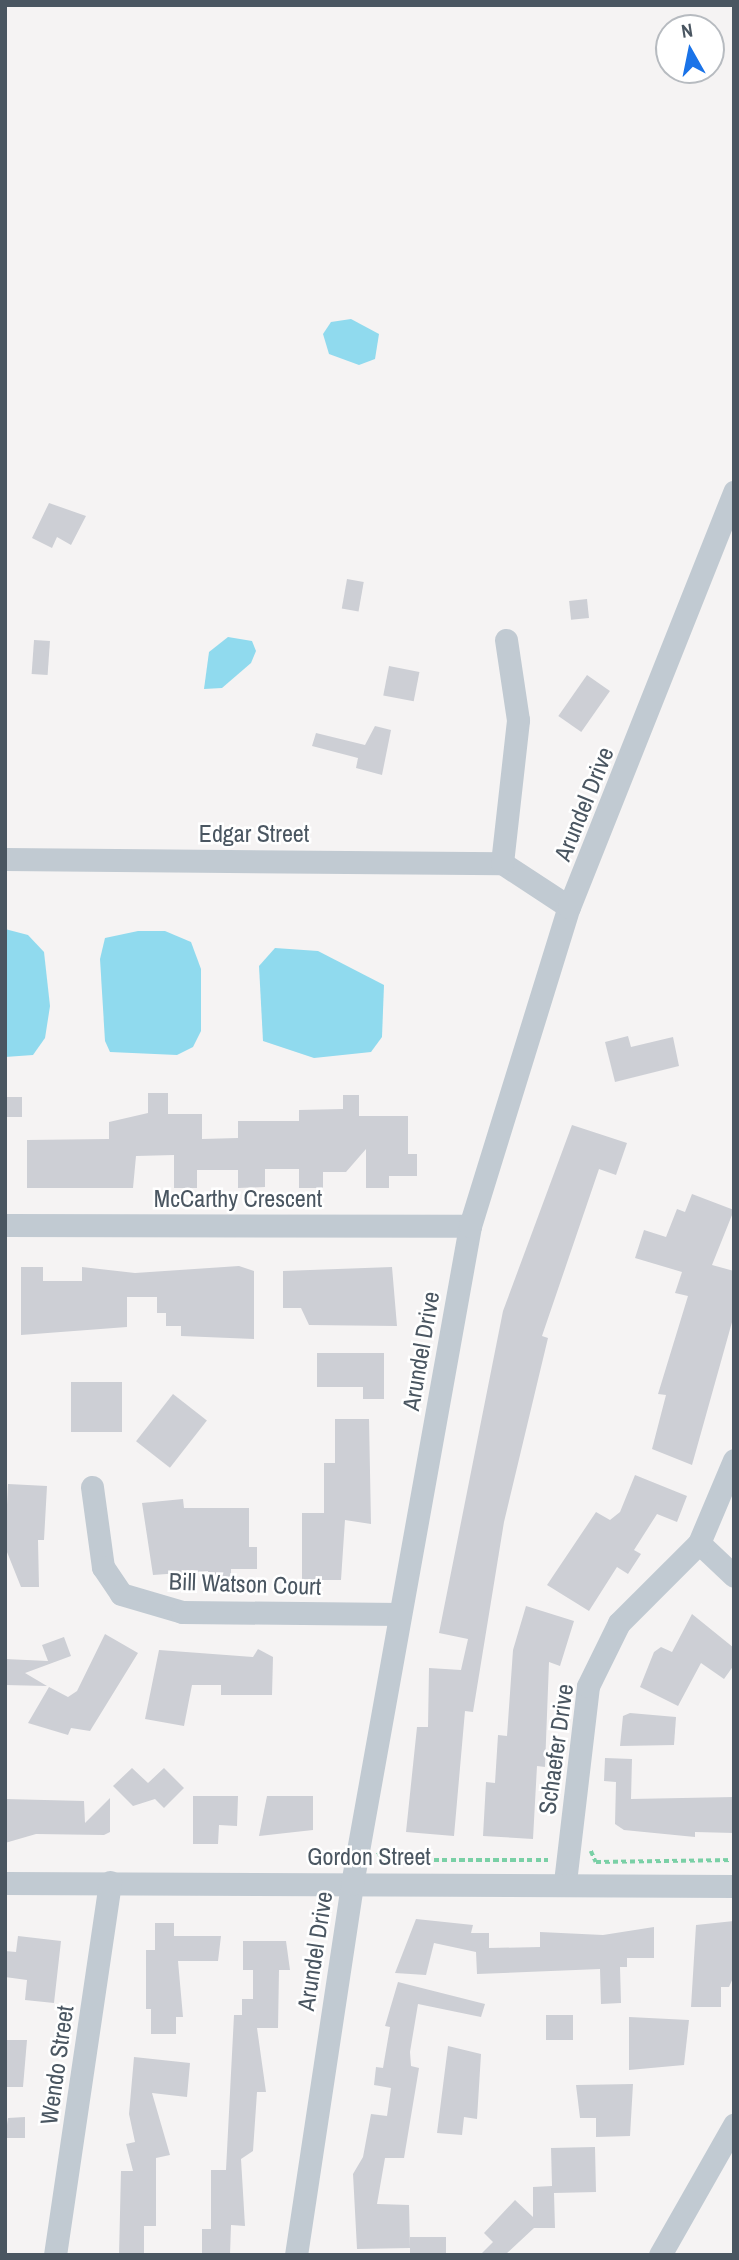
<!DOCTYPE html>
<html>
<head>
<meta charset="utf-8">
<style>
	body { margin:0 }
	#map { position:relative; width:739px; height:2260px; overflow:hidden; background:#f5f3f3; font-family:"Archivo Narrow",sans-serif }
	div>[style] { position:absolute }
	[style*='--x'] { left:calc(var(--x)*1px); top:calc(var(--y)*1px); width:calc(var(--w)*1px); rotate:calc(var(--a)*1deg) }
	.water>* { inset:0; background:#90daee }
	.building>* { inset:0; background:#cdcfd5; transform-origin:0 0 }
	.path>* { height:3.5px; margin-top:-1.75px; transform-origin:0; background:repeating-linear-gradient(90deg,#7ad0a6 0 5px,transparent 0 8.5px) }
	.minor>* { height:23px; margin:-11.5px; padding:0 11.5px; transform-origin:11.5px; border-radius:11.5px; background:#c1cad2 }
	span { translate:-50% -50%; white-space:nowrap; text-align:center; line-height:1.15; -webkit-text-stroke:5px #fff; paint-order:stroke }
	.street-label { font-size:24px; color:#4a5661 }
	.frame { position:absolute; inset:0; border:7px solid #4a5661; pointer-events:none }
	.north { position:absolute; left:655px; top:14px; width:70px; height:70px; box-sizing:border-box; background:#fff; border:2px solid #b7bbc0; border-radius:50%; rotate:351deg; font-size:19px; font-weight:700; line-height:28px; text-align:center; color:#4a5661 }
	.north::after { content:''; display:block; margin:auto; width:24px; height:32px; background:#1a73e8; clip-path:polygon(50% 0,100% 100%,50% 72%,0 100%) }
</style>
</head>
<body>
<div id="map">
	<div class="water">
		<i style="clip-path:polygon(351px 319px,379px 334px,375px 359px,359px 365px,329px 354px,323px 334px,331px 322px)"></i>
		<i style="clip-path:polygon(228px 637px,252px 641px,256px 651px,251px 663px,222px 688px,204px 689px,209px 652px)"></i>
		<i style="clip-path:polygon(5px 929px,28px 935px,44px 952px,50px 1006px,45px 1038px,33px 1055px,5px 1057px)"></i>
		<i style="clip-path:polygon(138px 931px,165px 931px,191px 942px,201px 969px,201px 1031px,193px 1047px,177px 1055px,110px 1052px,105px 1041px,100px 959px,105px 938px)"></i>
		<i style="clip-path:polygon(275px 948px,318px 951px,384px 985px,382px 1037px,371px 1052px,314px 1058px,263px 1041px,259px 966px)"></i>
	</div>
	<div class="building">
		<i style="clip-path:polygon(49px 503px,86px 516px,71px 545px,57px 537px,52px 548px,32px 538px)"></i>
		<i style="left:347px;top:579px;width:17px;height:30px;rotate:10deg"></i>
		<i style="left:587px;top:599px;width:19px;height:18px;rotate:84deg"></i>
		<i style="left:34px;top:640px;width:16px;height:34px;rotate:4deg"></i>
		<i style="left:389px;top:666px;width:31px;height:30px;rotate:11deg"></i>
		<i style="left:587px;top:675px;width:28px;height:50px;rotate:35deg"></i>
		<i style="clip-path:polygon(375px 726px,391px 730px,382px 775px,356px 768px,358px 758px,312px 746px,316px 733px,365px 745px)"></i>
		<i style="clip-path:polygon(628px 1036px,631px 1047px,673px 1037px,679px 1066px,615px 1082px,605px 1042px)"></i>
		<i style="clip-path:polygon(148px 1093px,168px 1093px,168px 1114px,202px 1114px,202px 1139px,238px 1138px,238px 1121px,299px 1121px,299px 1110px,343px 1109px,343px 1095px,359px 1095px,359px 1116px,408px 1116px,408px 1154px,417px 1154px,417px 1176px,389px 1176px,389px 1188px,366px 1188px,366px 1149px,346px 1172px,323px 1172px,323px 1188px,299px 1188px,299px 1169px,265px 1169px,265px 1187px,238px 1188px,238px 1170px,197px 1170px,197px 1188px,174px 1188px,174px 1155px,136px 1156px,133px 1188px,27px 1188px,27px 1140px,109px 1139px,109px 1122px,148px 1113px)"></i>
		<i style="left:22px;top:1097px;width:20px;height:17px;rotate:90deg"></i>
		<i style="clip-path:polygon(572px 1125px,627px 1143px,616px 1175px,599px 1169px,542px 1336px,548px 1338px,504px 1522px,473px 1712px,465px 1711px,454px 1836px,406px 1832px,417px 1727px,428px 1727px,429px 1668px,461px 1670px,468px 1639px,439px 1633px,503px 1311px)"></i>
		<i style="clip-path:polygon(692px 1194px,734px 1210px,712px 1265px,734px 1271px,734px 1315px,692px 1465px,652px 1449px,666px 1395px,658px 1394px,688px 1296px,675px 1293px,682px 1272px,635px 1258px,644px 1230px,666px 1237px,677px 1209px,685px 1212px)"></i>
		<i style="clip-path:polygon(21px 1267px,43px 1267px,43px 1281px,82px 1281px,82px 1267px,135px 1273px,239px 1266px,254px 1271px,254px 1339px,181px 1336px,181px 1326px,166px 1326px,166px 1313px,157px 1313px,157px 1297px,127px 1297px,127px 1327px,21px 1335px)"></i>
		<i style="clip-path:polygon(392px 1267px,397px 1326px,309px 1325px,301px 1308px,283px 1308px,283px 1271px)"></i>
		<i style="clip-path:polygon(317px 1353px,384px 1353px,384px 1399px,363px 1399px,363px 1387px,317px 1387px)"></i>
		<i style="left:122px;top:1382px;width:50px;height:51px;rotate:90deg"></i>
		<i style="left:173px;top:1394px;width:43px;height:60px;rotate:38deg"></i>
		<i style="clip-path:polygon(335px 1419px,369px 1419px,371px 1524px,345px 1520px,341px 1580px,302px 1580px,302px 1513px,324px 1513px,324px 1463px,335px 1463px)"></i>
		<i style="clip-path:polygon(635px 1475px,687px 1496px,677px 1522px,657px 1514px,634px 1550px,641px 1554px,628px 1574px,617px 1567px,589px 1611px,547px 1585px,596px 1512px,610px 1520px,620px 1512px)"></i>
		<i style="clip-path:polygon(8px 1484px,47px 1486px,44px 1540px,38px 1540px,39px 1587px,21px 1587px,5px 1547px)"></i>
		<i style="clip-path:polygon(183px 1499px,184px 1508px,249px 1508px,249px 1547px,257px 1547px,257px 1569px,231px 1569px,231px 1580px,208px 1580px,208px 1571px,153px 1575px,142px 1503px)"></i>
		<i style="clip-path:polygon(526px 1606px,574px 1621px,560px 1666px,549px 1662px,545px 1767px,537px 1766px,533px 1839px,483px 1836px,486px 1782px,495px 1783px,498px 1735px,507px 1736px,513px 1650px)"></i>
		<i style="clip-path:polygon(692px 1614px,734px 1648px,734px 1665px,724px 1679px,701px 1663px,678px 1706px,640px 1687px,654px 1652px,661px 1647px,672px 1652px)"></i>
		<i style="clip-path:polygon(105px 1634px,138px 1653px,90px 1731px,71px 1728px,68px 1735px,28px 1723px,49px 1687px,68px 1697px,77px 1691px)"></i>
		<i style="clip-path:polygon(64px 1637px,71px 1656px,25px 1673px,47px 1686px,5px 1685px,5px 1659px,48px 1661px,42px 1645px)"></i>
		<i style="clip-path:polygon(258px 1649px,273px 1657px,272px 1695px,221px 1695px,221px 1685px,192px 1685px,184px 1726px,145px 1719px,159px 1650px,253px 1657px)"></i>
		<i style="clip-path:polygon(630px 1713px,676px 1717px,674px 1745px,620px 1746px,623px 1716px)"></i>
		<i style="clip-path:polygon(605px 1758px,632px 1759px,631px 1799px,734px 1797px,734px 1833px,695px 1832px,695px 1837px,624px 1830px,615px 1824px,616px 1782px,604px 1781px)"></i>
		<i style="clip-path:polygon(132px 1768px,148px 1783px,164px 1768px,184px 1788px,164px 1808px,155px 1799px,133px 1806px,113px 1786px)"></i>
		<i style="clip-path:polygon(193px 1796px,238px 1796px,237px 1826px,219px 1825px,218px 1844px,193px 1844px)"></i>
		<i style="clip-path:polygon(267px 1796px,313px 1796px,313px 1830px,259px 1836px)"></i>
		<i style="clip-path:polygon(110px 1798px,110px 1832px,104px 1835px,36px 1834px,5px 1843px,5px 1799px,84px 1801px,85px 1823px)"></i>
		<i style="clip-path:polygon(416px 1919px,473px 1925px,471px 1933px,489px 1933px,489px 1948px,540px 1947px,540px 1932px,603px 1935px,654px 1927px,654px 1958px,627px 1958px,627px 1967px,620px 1967px,621px 2003px,601px 2004px,600px 1969px,477px 1974px,476px 1952px,434px 1943px,426px 1975px,395px 1973px)"></i>
		<i style="clip-path:polygon(734px 1921px,733px 1978px,729px 1987px,721px 1987px,721px 2007px,691px 2007px,696px 1925px)"></i>
		<i style="clip-path:polygon(155px 1923px,174px 1923px,174px 1936px,221px 1936px,218px 1961px,178px 1961px,183px 2017px,176px 2017px,176px 2034px,151px 2034px,151px 2009px,146px 2009px,146px 1950px,155px 1950px)"></i>
		<i style="clip-path:polygon(18px 1936px,61px 1941px,54px 2003px,25px 2000px,27px 1980px,5px 1977px,5px 1951px,16px 1952px)"></i>
		<i style="clip-path:polygon(243px 1941px,286px 1941px,290px 1970px,279px 1970px,278px 2028px,257px 2028px,266px 2092px,257px 2092px,253px 2151px,241px 2159px,245px 2226px,231px 2225px,230px 2255px,202px 2255px,202px 2229px,211px 2229px,211px 2170px,226px 2170px,234px 2015px,242px 2015px,242px 1999px,253px 1999px,253px 1970px,243px 1970px)"></i>
		<i style="clip-path:polygon(398px 1982px,485px 2004px,481px 2017px,418px 2004px,410px 2052px,411px 2066px,419px 2068px,404px 2158px,385px 2158px,377px 2204px,409px 2205px,410px 2248px,357px 2249px,353px 2174px,363px 2157px,371px 2114px,387px 2116px,391px 2088px,374px 2085px,376px 2067px,383px 2068px,390px 2027px,385px 2026px)"></i>
		<i style="left:573px;top:2015px;width:25px;height:27px;rotate:90deg"></i>
		<i style="clip-path:polygon(629px 2017px,689px 2020px,684px 2065px,629px 2070px)"></i>
		<i style="clip-path:polygon(5px 2040px,27px 2040px,23px 2087px,5px 2087px)"></i>
		<i style="clip-path:polygon(448px 2046px,481px 2054px,477px 2119px,464px 2117px,462px 2135px,437px 2133px)"></i>
		<i style="clip-path:polygon(134px 2057px,190px 2063px,187px 2097px,152px 2093px,170px 2155px,156px 2158px,156px 2226px,144px 2226px,144px 2255px,119px 2255px,121px 2171px,133px 2171px,126px 2144px,135px 2142px,129px 2114px)"></i>
		<i style="clip-path:polygon(633px 2084px,630px 2136px,596px 2137px,596px 2118px,580px 2118px,576px 2085px)"></i>
		<i style="clip-path:polygon(25px 2117px,25px 2138px,5px 2138px,8px 2118px)"></i>
		<i style="clip-path:polygon(595px 2147px,596px 2192px,554px 2193px,555px 2228px,534px 2228px,505px 2255px,480px 2255px,493px 2242px,484px 2233px,515px 2200px,533px 2217px,533px 2187px,552px 2186px,551px 2148px)"></i>
		<i style="left:410px;top:2237px;width:36px;height:18px"></i>
	</div>
	<div class="path">
		<i style="--x:591;--y:1851;--w:12;--a:66"></i>
		<i style="--x:596;--y:1862;--w:138;--a:-0.8"></i>
		<i style="--x:378;--y:1852;--w:9;--a:58"></i>
		<i style="--x:383;--y:1860;--w:165;--a:0"></i>
	</div>
	<div class="minor">
		<i style="--x:5;--y:859;--w:497;--a:0.5"></i>
		<i style="--x:502;--y:863;--w:80;--a:33.3"></i>
		<i style="--x:502;--y:863;--w:144;--a:-83.6"></i>
		<i style="--x:518;--y:720;--w:81;--a:-98.5"></i>
		<i style="--x:5;--y:1225;--w:465;--a:0.1"></i>
		<i style="--x:92;--y:1487;--w:81;--a:82.2"></i>
		<i style="--x:103;--y:1567;--w:32;--a:56"></i>
		<i style="--x:121;--y:1594;--w:64;--a:16.4"></i>
		<i style="--x:182;--y:1612;--w:218;--a:0.5"></i>
		<i style="--x:699;--y:1543;--w:48;--a:43.3"></i>
		<i style="--x:565;--y:1882;--w:197;--a:-83.3"></i>
		<i style="--x:588;--y:1686;--w:70;--a:-63.8"></i>
		<i style="--x:619;--y:1623;--w:113;--a:-45"></i>
		<i style="--x:699;--y:1543;--w:90;--a:-67.1"></i>
		<i style="--x:5;--y:1883;--w:729;--a:0.24"></i>
		<i style="--x:55;--y:2255;--w:377;--a:-81.6"></i>
		<i style="--x:296;--y:2255;--w:375;--a:-81.4"></i>
		<i style="--x:352;--y:1884;--w:668;--a:-79.83"></i>
		<i style="--x:470;--y:1226;--w:334;--a:-72.8"></i>
		<i style="--x:569;--y:907;--w:447;--a:-68.3"></i>
		<i style="--x:660;--y:2255;--w:150;--a:-60.4"></i>
	</div>
	<div class="street-label">
		<span style="left:584px;top:804px;rotate:-68deg">Arundel Drive</span>
		<span style="left:254px;top:834px">Edgar Street</span>
		<span style="left:238px;top:1199px">McCarthy Crescent</span>
		<span style="left:421px;top:1351px;rotate:-80deg">Arundel Drive</span>
		<span style="left:245px;top:1584px;rotate:2deg">Bill Watson Court</span>
		<span style="left:556px;top:1749px;rotate:-82deg">Schaefer Drive</span>
		<span style="left:369px;top:1857px">Gordon Street</span>
		<span style="left:315px;top:1951px;rotate:-81deg">Arundel Drive</span>
		<span style="left:57px;top:2065px;rotate:-82deg">Wendo Street</span>
	</div>
	<div class="frame"></div>
	<div class="north">N</div>
</div>
</body>
</html>
